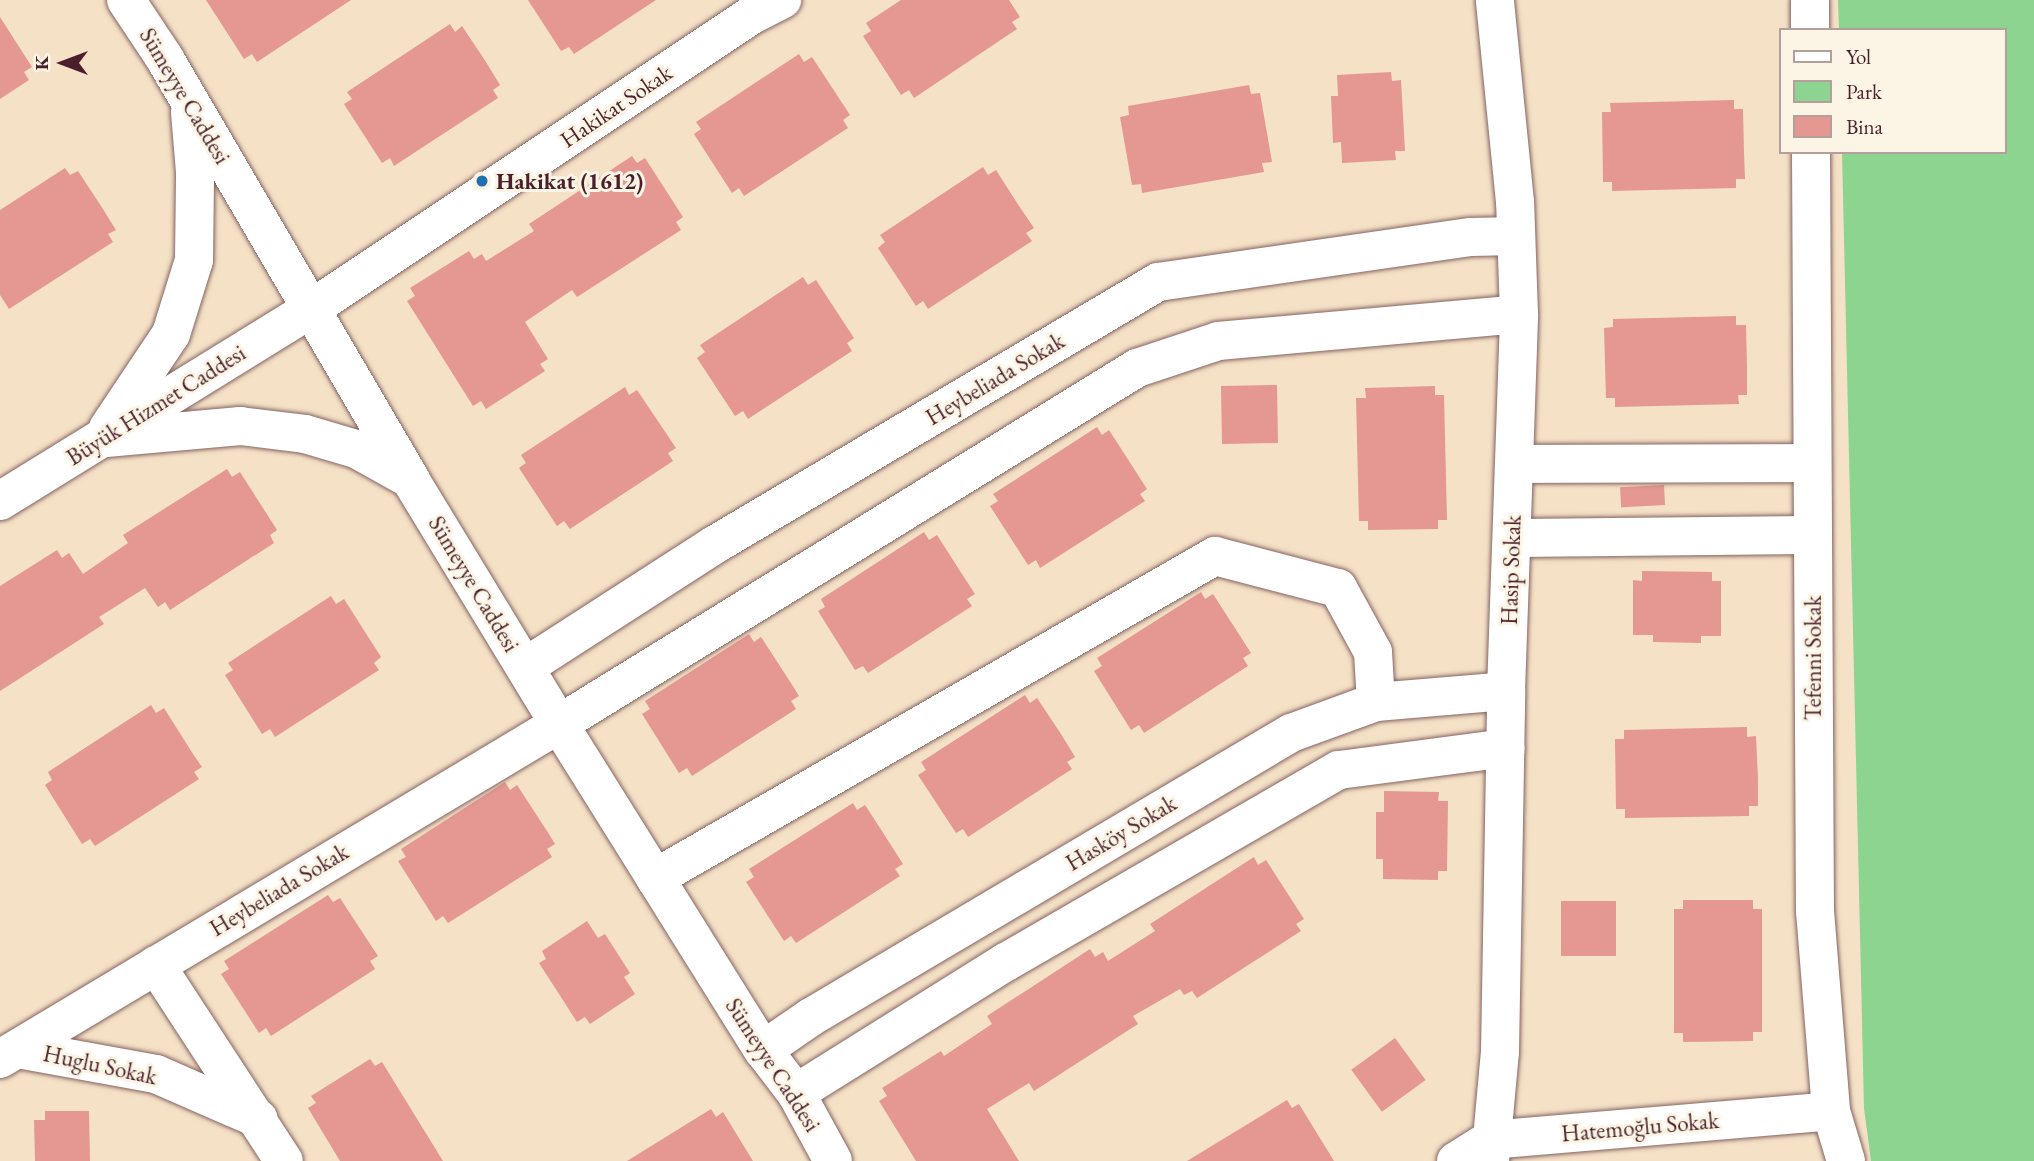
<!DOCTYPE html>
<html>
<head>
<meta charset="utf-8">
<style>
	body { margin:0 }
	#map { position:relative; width:2034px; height:1161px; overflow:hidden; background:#f4e1c6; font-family:"EB Garamond",serif }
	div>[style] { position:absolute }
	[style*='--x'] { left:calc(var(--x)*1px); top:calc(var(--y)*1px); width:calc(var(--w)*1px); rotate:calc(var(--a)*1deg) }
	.green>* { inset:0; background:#8cd48f }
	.building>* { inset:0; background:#e59792; transform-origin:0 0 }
	.roads { filter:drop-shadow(0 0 2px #866361) drop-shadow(0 0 2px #866361) }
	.minor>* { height:38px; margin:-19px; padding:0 19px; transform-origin:19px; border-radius:19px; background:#fff }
	.dots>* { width:19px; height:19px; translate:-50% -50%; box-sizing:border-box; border:4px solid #fcf5e5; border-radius:50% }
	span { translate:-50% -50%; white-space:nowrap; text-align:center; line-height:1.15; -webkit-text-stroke:6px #fcf5e5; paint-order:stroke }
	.street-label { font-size:23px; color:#4a1f2b }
	.poi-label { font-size:23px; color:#4a1f2b; font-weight:700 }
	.left { translate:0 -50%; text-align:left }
	.legend { position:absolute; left:1779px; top:28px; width:228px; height:126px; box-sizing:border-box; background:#fcf5e5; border:2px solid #b59f9b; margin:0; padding:9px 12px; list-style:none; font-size:21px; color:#4a1f2b }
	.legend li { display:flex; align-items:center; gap:14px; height:35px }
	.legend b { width:35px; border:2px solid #b59f9b }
	.north { position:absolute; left:28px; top:28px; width:70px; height:70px; -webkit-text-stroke:5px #fcf5e5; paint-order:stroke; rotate:270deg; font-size:19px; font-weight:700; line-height:28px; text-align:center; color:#4a1f2b }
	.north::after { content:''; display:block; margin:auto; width:24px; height:32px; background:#4a1f2b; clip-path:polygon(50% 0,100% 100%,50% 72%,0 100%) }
</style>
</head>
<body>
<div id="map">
	<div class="green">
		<i style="clip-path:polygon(1838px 0,2034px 0,2034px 1161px,1871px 1161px,1864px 1108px,1842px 152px,2004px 152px,2004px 30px,1839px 30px)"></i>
	</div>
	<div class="building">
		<i style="clip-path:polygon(206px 0,351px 0,257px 62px,252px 54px,244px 59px)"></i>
		<i style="clip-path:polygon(528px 0,656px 0,574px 54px,569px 47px,561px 51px)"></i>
		<i style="clip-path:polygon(901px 0,1009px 0,1020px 17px,1012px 22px,1017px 29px,914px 98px,909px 90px,901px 95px,863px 36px,871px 31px,866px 23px)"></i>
		<i style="clip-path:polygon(0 17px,32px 67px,24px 72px,29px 80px,0 99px)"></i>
		<i style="clip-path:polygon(450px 24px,455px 32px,462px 26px,486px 62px,500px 85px,493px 90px,498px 98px,394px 166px,390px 158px,382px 163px,344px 104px,352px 99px,347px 92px)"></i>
		<i style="clip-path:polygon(799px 54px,804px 62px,812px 57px,850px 115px,843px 120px,848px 128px,744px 196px,739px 188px,732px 193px,694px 134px,701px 129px,696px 122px)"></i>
		<i style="clip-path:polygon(1391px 72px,1392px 81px,1401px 80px,1405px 151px,1395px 151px,1396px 160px,1342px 163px,1341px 142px,1333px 143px,1331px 96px,1338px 96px,1337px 75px)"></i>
		<i style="clip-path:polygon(1249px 85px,1251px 94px,1260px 93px,1272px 162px,1262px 163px,1264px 172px,1142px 193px,1141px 184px,1132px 185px,1120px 117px,1129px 115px,1128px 106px)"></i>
		<i style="clip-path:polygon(1734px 100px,1734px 109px,1743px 109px,1744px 152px,1745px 179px,1736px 179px,1736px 188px,1612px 191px,1612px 182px,1603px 182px,1602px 112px,1611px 112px,1610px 103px)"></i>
		<i style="clip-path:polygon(632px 156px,637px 163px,645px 158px,683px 217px,676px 222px,681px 230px,577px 297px,572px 290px,525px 322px,548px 359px,540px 364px,545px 371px,486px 409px,481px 401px,473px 406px,407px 301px,415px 296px,410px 288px,469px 251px,474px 259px,482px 254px,486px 261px,534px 231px,529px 224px)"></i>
		<i style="clip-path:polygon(983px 167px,988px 175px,996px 170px,1019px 206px,1034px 228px,1026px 233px,1032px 241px,928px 309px,923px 301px,916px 306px,878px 248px,885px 242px,880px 235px)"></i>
		<i style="clip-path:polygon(65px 168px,70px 175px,78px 171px,101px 206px,116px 230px,108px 234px,113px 242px,9px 309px,0 295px,0 210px)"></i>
		<i style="clip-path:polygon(803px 277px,808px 285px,816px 280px,854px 338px,847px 343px,852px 351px,748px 419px,743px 411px,735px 416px,697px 358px,705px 352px,700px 345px)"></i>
		<i style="clip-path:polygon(1736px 316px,1736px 325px,1746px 325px,1747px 367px,1747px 395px,1738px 395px,1739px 404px,1615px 407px,1615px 398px,1606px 398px,1604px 328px,1613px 327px,1613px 319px)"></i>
		<i style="left:1277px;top:385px;width:58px;height:56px;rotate:89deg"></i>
		<i style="clip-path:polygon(1435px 386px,1435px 395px,1444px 395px,1447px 520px,1438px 520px,1438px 529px,1368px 530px,1368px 521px,1359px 521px,1356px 398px,1366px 398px,1365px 388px)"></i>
		<i style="clip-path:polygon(625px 387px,629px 395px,637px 390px,676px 448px,668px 453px,673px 461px,570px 529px,564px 521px,557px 526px,519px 468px,526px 463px,521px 455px)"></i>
		<i style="clip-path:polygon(1097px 427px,1102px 435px,1109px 430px,1147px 489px,1140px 494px,1145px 501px,1040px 568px,1036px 560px,1028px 565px,990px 506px,998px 501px,993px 494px)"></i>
		<i style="clip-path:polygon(227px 469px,232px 477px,240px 472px,277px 530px,270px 535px,274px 543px,170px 610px,165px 602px,158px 607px,145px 588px,99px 617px,104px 624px,0 691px,0 586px,57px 550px,62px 558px,69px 553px,83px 574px,128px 543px,123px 535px)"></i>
		<i style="left:1664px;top:485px;width:20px;height:44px;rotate:87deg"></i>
		<i style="clip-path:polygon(924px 532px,929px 540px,937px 535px,960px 571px,975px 594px,967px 599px,972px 606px,868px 673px,863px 666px,855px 670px,818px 611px,825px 607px,821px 599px)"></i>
		<i style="clip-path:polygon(1642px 571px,1712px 572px,1712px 581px,1721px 581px,1721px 636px,1701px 636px,1701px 643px,1653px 642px,1653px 635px,1633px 635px,1633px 580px,1642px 581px)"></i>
		<i style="clip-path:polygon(1201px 592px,1205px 599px,1213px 594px,1251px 653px,1243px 658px,1248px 666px,1144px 733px,1139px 725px,1131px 730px,1094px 671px,1102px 666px,1097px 658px)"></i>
		<i style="clip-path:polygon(331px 596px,336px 604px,344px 599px,381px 657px,374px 663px,379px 670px,275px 737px,270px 729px,262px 734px,225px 675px,233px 670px,228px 663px)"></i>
		<i style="clip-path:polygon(749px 634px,754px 642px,761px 637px,789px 680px,799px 696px,791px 701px,796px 709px,692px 776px,687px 768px,679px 773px,642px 714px,650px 709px,645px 701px)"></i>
		<i style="clip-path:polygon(1025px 695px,1030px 703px,1037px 698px,1061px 734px,1075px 757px,1067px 762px,1072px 769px,968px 837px,963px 829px,956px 833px,918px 775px,926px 770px,921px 762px)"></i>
		<i style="clip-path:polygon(151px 705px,156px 713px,164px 708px,193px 754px,202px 767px,194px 772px,199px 779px,95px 846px,90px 839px,82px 844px,45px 785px,52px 780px,48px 772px)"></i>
		<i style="clip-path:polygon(1747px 727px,1747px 737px,1756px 736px,1758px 779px,1758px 806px,1749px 806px,1749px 816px,1625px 818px,1625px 809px,1616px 809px,1615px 739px,1624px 739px,1624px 730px)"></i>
		<i style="clip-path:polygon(505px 782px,510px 790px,517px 785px,547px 831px,555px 844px,547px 849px,552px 857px,448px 923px,443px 916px,436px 921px,398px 861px,406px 857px,401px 849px)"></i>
		<i style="clip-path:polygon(1384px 791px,1439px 792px,1438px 801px,1448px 801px,1447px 871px,1438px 871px,1438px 880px,1383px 879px,1383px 859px,1376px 859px,1376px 812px,1384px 812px)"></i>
		<i style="clip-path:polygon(853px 803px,857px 810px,865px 805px,880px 828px,903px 864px,895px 869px,900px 876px,796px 943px,791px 936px,784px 941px,746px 882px,754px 877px,749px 869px)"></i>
		<i style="clip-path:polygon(1254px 857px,1258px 865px,1266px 860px,1304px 919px,1296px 924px,1301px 931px,1197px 998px,1192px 991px,1184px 995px,1180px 989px,1133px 1016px,1138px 1024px,1034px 1091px,1029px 1083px,987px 1109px,1019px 1161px,916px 1161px,879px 1101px,887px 1096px,882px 1088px,941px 1051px,944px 1056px,992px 1024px,987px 1016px,1090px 949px,1095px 957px,1103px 952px,1108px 961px,1155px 931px,1150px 924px)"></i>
		<i style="clip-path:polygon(328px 895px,333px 902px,340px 898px,370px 944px,378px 956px,370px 961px,375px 969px,271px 1036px,266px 1028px,259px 1033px,221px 974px,229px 969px,224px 961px)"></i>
		<i style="clip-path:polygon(1683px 900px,1753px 900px,1753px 909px,1762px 909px,1762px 1032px,1753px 1032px,1753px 1041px,1683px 1042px,1683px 1033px,1674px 1033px,1674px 909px,1683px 909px)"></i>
		<i style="left:1561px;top:901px;width:55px;height:55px"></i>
		<i style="clip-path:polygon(587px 921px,598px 938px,605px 934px,630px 973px,624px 977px,635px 994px,590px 1024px,585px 1017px,577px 1022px,539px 963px,546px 959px,542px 951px)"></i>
		<i style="left:1395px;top:1038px;width:52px;height:54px;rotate:54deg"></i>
		<i style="clip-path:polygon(370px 1059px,375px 1066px,382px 1062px,443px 1161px,340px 1161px,308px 1108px,316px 1103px,311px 1096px)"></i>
		<i style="clip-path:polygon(1287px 1100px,1292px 1108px,1299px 1104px,1334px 1161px,1187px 1161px)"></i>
		<i style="clip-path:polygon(711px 1109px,716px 1117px,723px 1112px,753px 1161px,627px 1161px)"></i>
		<i style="clip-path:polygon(45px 1111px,89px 1111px,90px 1161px,35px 1161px,34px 1120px,45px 1120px)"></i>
	</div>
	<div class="roads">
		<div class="minor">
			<i style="--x:126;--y:0;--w:71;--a:56.5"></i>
			<i style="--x:165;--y:59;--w:486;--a:59.7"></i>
			<i style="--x:410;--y:479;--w:287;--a:58.7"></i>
			<i style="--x:559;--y:724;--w:385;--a:58"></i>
			<i style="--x:763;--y:1050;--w:54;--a:52.5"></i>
			<i style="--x:796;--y:1093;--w:77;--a:61.4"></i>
			<i style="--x:1810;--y:0;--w:30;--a:90"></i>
			<i style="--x:1811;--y:152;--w:759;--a:89.7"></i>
			<i style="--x:1815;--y:911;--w:201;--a:85.4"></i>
			<i style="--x:1831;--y:1111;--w:52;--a:73.3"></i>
			<i style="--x:108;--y:428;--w:113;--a:-56.2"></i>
			<i style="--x:171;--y:334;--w:77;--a:-72.7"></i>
			<i style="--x:194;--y:260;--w:88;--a:-89.3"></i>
			<i style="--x:195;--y:172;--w:60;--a:-94.8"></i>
			<i style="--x:106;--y:438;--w:135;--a:-5.1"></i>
			<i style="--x:240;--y:426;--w:65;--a:7"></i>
			<i style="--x:305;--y:434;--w:53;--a:16.4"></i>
			<i style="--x:356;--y:449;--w:62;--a:29.1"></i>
			<i style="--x:1514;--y:464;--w:298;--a:-0.2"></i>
			<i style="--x:0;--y:501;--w:365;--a:-31.7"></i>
			<i style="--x:311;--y:309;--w:530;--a:-33.69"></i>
			<i style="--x:752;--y:15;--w:34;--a:-27"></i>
			<i style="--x:1513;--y:538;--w:299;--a:-0.6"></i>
			<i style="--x:525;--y:667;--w:227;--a:-32.8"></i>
			<i style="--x:716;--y:544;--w:514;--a:-30.66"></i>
			<i style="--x:1158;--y:282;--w:316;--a:-8.2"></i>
			<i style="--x:1471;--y:237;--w:45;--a:-1.3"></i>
			<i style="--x:655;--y:878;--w:646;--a:-29.9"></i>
			<i style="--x:1215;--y:556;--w:127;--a:14.6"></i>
			<i style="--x:1338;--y:588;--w:73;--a:61.3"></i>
			<i style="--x:1373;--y:652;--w:50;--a:86.6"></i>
			<i style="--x:156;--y:965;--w:234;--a:56.9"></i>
			<i style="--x:18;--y:1049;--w:140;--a:10.3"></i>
			<i style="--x:156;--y:1074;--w:112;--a:23.6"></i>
			<i style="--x:763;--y:1050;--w:58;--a:-34.5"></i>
			<i style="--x:811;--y:1017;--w:558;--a:-30.61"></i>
			<i style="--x:1291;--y:733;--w:90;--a:-20"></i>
			<i style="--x:1376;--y:702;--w:130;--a:-4.8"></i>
			<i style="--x:0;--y:1059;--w:652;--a:-30.93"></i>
			<i style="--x:559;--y:724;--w:679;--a:-31.63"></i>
			<i style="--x:1137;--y:368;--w:85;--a:-18.4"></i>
			<i style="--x:1218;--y:341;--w:302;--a:-5.1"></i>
			<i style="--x:796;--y:1093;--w:248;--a:-32"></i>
			<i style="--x:1006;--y:962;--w:384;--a:-30"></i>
			<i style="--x:1339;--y:770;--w:168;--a:-7.5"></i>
			<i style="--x:1456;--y:1161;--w:39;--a:-32"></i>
			<i style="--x:1489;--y:1140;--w:343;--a:-4.8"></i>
			<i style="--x:1490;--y:1161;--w:109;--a:-84.8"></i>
			<i style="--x:1500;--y:1052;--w:361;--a:-89"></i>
			<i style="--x:1506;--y:691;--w:377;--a:-88"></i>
			<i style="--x:1519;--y:314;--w:112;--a:-92"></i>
			<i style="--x:1515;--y:202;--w:203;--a:-95.7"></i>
		</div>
	</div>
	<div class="dots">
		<i style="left:482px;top:181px;background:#1f6fb2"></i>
	</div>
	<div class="street-label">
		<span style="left:185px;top:96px;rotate:59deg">Sümeyye Caddesi</span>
		<span style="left:616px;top:106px;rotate:-34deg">Hakikat Sokak</span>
		<span style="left:995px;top:379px;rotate:-31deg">Heybeliada Sokak</span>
		<span style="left:156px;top:405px;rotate:-32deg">Büyük Hizmet Caddesi</span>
		<span style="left:1511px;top:570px;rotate:-88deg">Hasip Sokak</span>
		<span style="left:474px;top:584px;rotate:59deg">Sümeyye Caddesi</span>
		<span style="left:1813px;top:658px;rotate:-90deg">Tefenni Sokak</span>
		<span style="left:1121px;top:833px;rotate:-31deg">Hasköy Sokak</span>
		<span style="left:279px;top:890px;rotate:-31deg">Heybeliada Sokak</span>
		<span style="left:100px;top:1065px;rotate:12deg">Huglu Sokak</span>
		<span style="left:773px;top:1065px;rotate:57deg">Sümeyye Caddesi</span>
		<span style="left:1640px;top:1127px;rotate:-5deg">Hatemoğlu Sokak</span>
	</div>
	<div class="poi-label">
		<span class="left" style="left:496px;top:181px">Hakikat (1612)</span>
	</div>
	<ul class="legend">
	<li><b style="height:9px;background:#fff"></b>Yol</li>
	<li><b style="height:19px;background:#8cd48f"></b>Park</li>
	<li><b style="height:19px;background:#e59792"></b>Bina</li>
	</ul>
	<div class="north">K</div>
</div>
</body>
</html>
